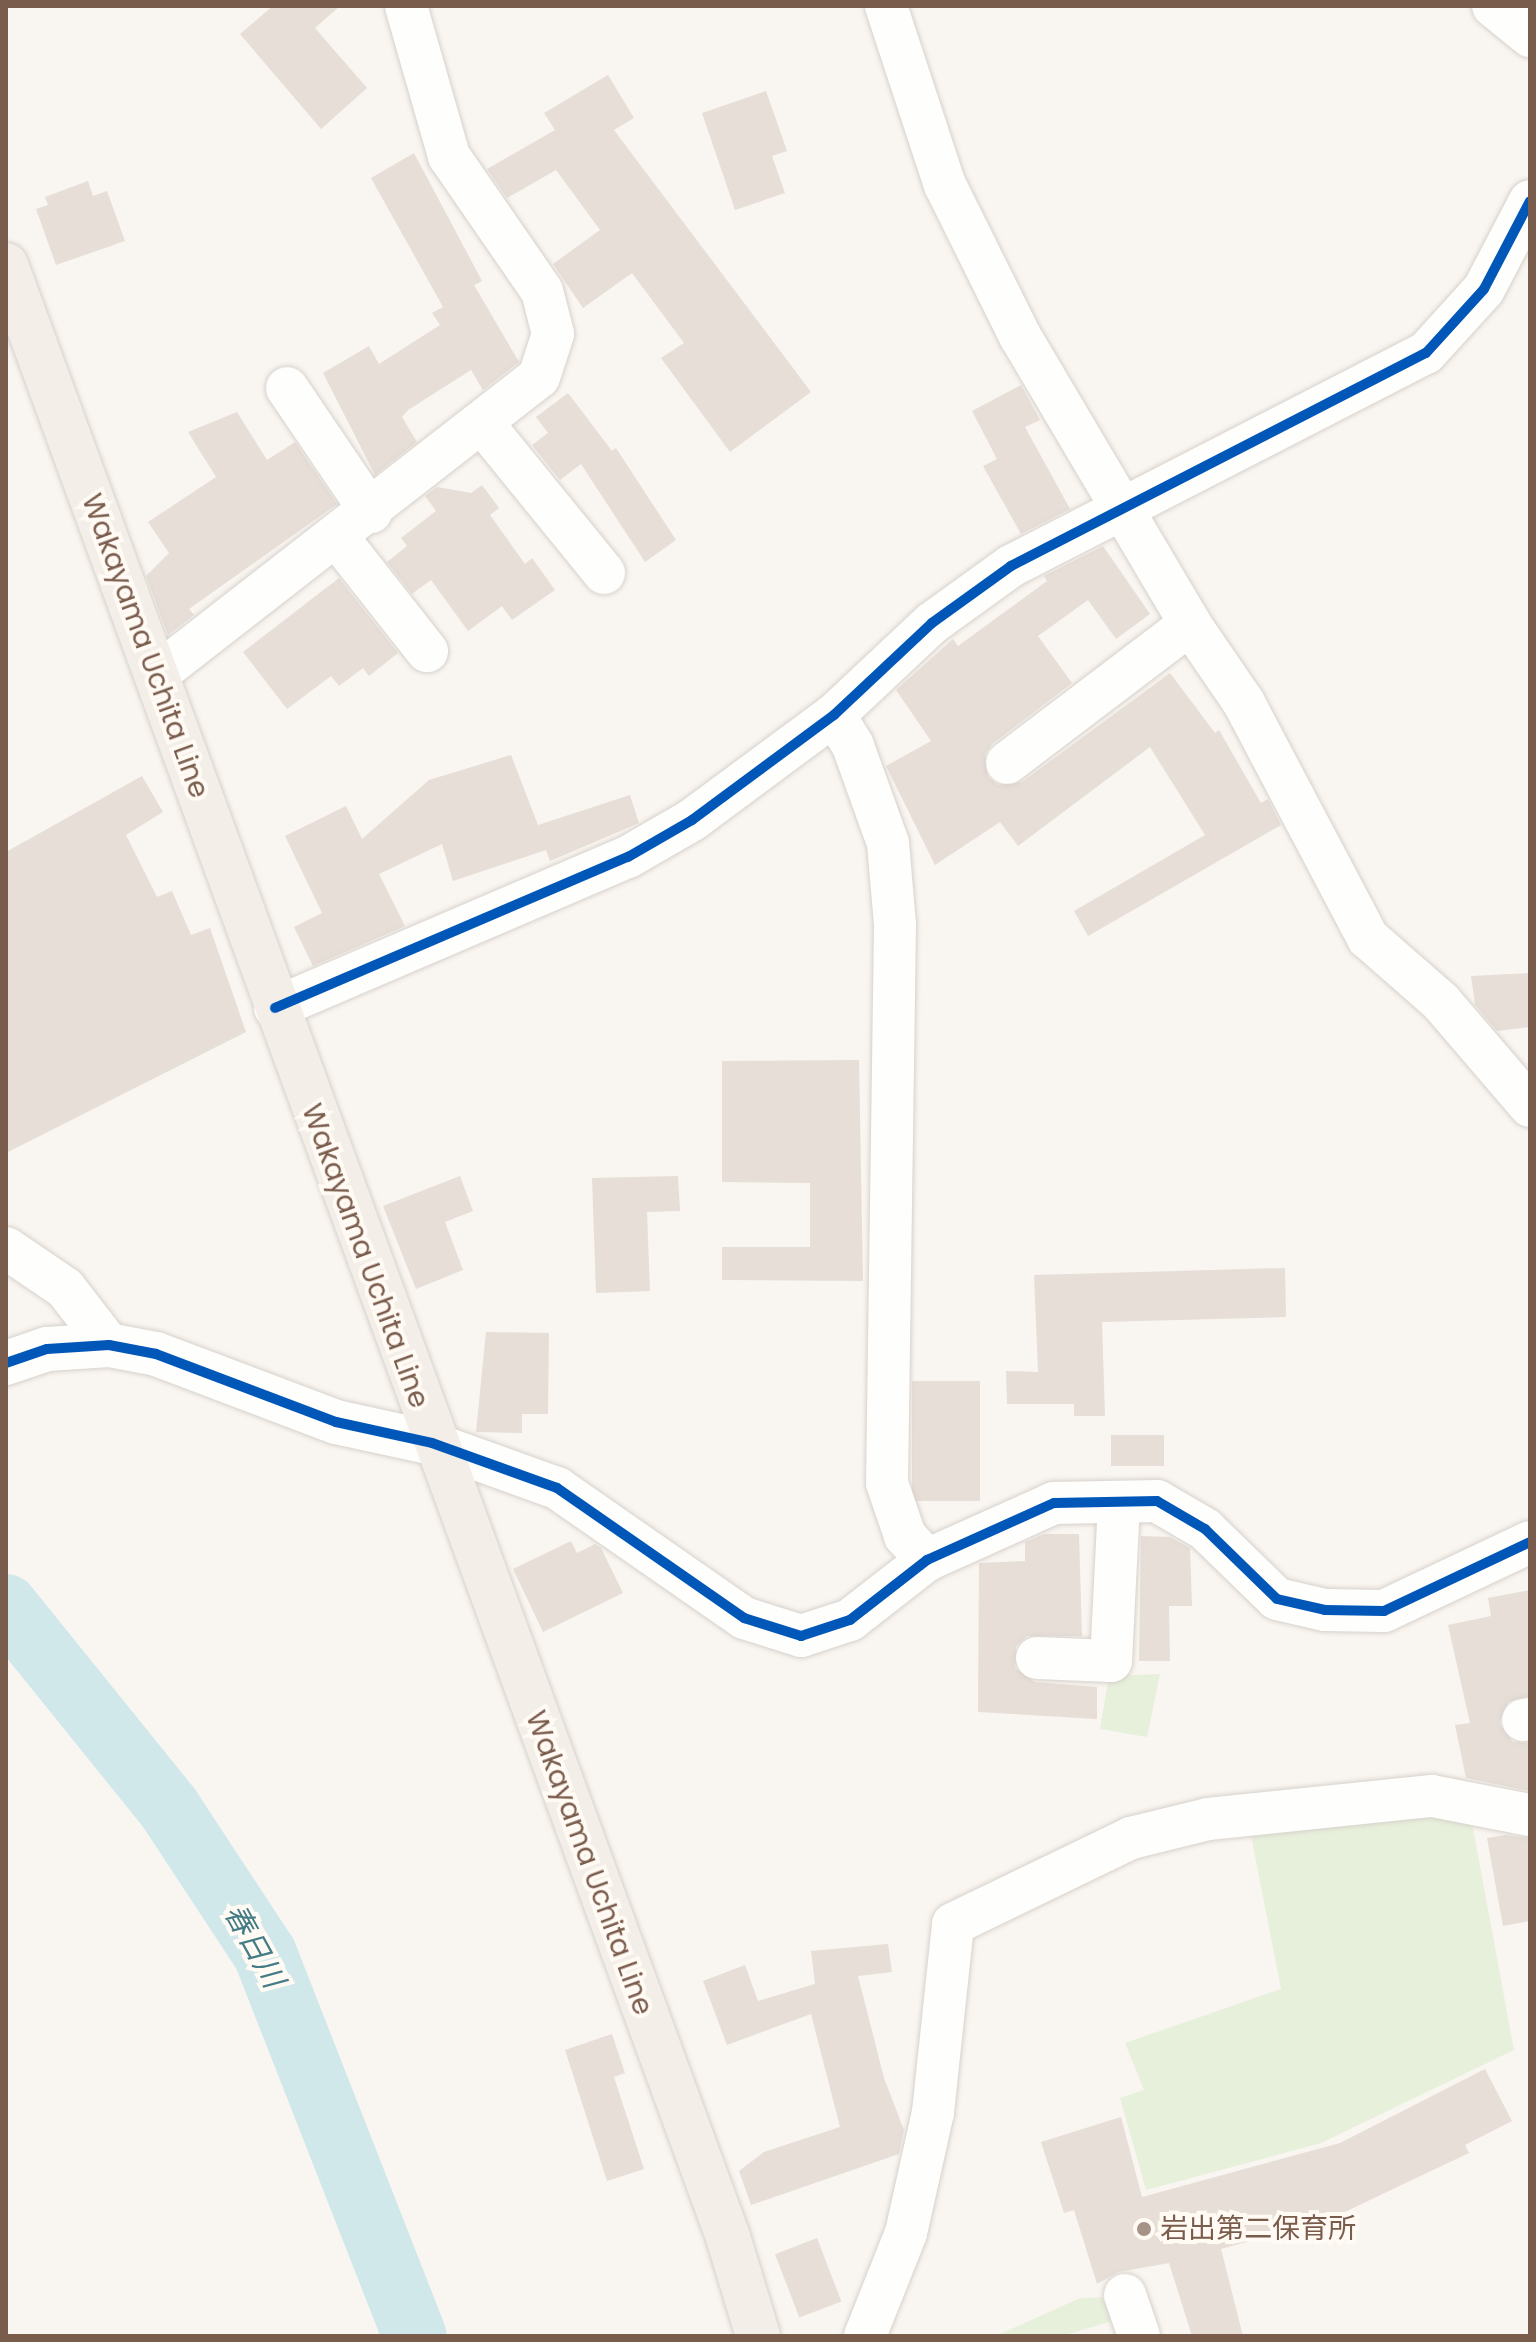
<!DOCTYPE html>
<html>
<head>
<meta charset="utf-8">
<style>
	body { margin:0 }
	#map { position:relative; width:1536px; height:2342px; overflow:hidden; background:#f9f5f0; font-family:Poppins,"Noto Sans JP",sans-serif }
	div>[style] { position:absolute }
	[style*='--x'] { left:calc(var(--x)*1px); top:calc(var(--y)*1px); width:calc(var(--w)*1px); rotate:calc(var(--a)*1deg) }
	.green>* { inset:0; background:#e7f0db }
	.river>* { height:64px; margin:-32px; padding:0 32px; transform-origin:32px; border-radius:32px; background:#d0e8ea }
	.building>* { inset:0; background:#e6ded7; transform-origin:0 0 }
	.roads { filter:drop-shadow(0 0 2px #d7d1cb) drop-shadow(0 0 2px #d7d1cb) }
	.street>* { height:42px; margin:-21px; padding:0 21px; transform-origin:21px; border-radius:21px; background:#fefefd }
	.secondary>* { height:44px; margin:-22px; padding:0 22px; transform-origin:22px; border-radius:22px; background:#fefefd }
	.primary>* { height:44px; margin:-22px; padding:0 22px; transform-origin:22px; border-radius:22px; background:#f3eee8 }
	.cycleway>* { height:10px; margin:-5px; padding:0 5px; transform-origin:5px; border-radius:5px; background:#0057b8 }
	.dots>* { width:22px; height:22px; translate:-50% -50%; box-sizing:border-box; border:4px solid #fffaf3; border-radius:50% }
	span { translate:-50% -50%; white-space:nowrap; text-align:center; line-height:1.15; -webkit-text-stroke:8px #fffaf3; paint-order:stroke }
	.street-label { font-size:28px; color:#7a5c4d }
	.poi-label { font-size:28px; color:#7a5c4d }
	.left { translate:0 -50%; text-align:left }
	.water-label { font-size:30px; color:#437c86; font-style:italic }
	.frame { position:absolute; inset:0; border:8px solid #7a5c4d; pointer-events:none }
</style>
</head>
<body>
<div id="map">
	<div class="green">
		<i style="clip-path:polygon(1160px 1674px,1147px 1737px,1100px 1729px,1109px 1676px)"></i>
		<i style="clip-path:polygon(1423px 1811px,1472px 1823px,1514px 2050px,1321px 2143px,1146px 2190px,1120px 2098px,1144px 2090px,1125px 2043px,1281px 1989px,1249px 1825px)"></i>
		<i style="clip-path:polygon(1115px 2297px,1123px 2318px,1061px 2336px,996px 2336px,1080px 2298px)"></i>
	</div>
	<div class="river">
		<i style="--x:6;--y:1606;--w:260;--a:51.1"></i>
		<i style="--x:169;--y:1808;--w:175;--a:56.7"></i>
		<i style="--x:265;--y:1954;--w:410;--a:68.6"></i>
	</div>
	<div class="building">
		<i style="clip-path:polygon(273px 6px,340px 6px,315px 28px,367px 88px,321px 129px,240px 34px)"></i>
		<i style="clip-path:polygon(608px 75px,634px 118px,614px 130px,811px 392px,730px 452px,661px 358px,684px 343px,632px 273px,583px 308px,553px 264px,600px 230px,556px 170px,507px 198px,487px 169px,555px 130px,544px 113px)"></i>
		<i style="clip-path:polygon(766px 91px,787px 151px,772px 156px,785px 193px,735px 210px,702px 113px)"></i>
		<i style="clip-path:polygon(414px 153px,482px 281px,474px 285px,519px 362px,483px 390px,471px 370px,408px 410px,402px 417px,417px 442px,375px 475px,323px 373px,369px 346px,379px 364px,440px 325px,432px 313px,443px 307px,371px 178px)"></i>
		<i style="clip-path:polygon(88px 181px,93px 196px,107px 191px,125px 241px,56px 265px,36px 209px,48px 205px,45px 197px)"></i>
		<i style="clip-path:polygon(1021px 385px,1040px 420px,1025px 427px,1070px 509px,1021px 534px,983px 466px,997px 459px,972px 411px)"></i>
		<i style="clip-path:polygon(568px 393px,612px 451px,616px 448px,676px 540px,645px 562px,581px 464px,560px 480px,532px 445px,548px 433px,536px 417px)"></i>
		<i style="clip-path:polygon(237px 412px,267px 460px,295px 442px,337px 504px,189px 609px,194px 615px,168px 635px,146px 576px,169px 553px,148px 522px,216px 477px,188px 432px)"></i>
		<i style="clip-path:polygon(482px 485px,499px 508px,490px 515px,525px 564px,532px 558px,555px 590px,512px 620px,502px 606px,468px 631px,431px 580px,412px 594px,387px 562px,407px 546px,401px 538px,436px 511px,425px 496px,437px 487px,471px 493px)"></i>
		<i style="clip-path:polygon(1103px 546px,1150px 614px,1116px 639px,1088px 600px,1038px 636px,1072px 683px,992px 744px,985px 754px,988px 777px,998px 785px,1022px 782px,1170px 673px,1215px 733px,1219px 730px,1261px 803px,1268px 799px,1281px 825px,1088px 936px,1074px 911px,1205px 835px,1150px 747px,1018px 846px,1000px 822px,935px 865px,886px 766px,931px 741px,896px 690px,953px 639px,958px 646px,1047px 581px,1044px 576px)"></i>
		<i style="clip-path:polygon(339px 578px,398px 653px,369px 676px,363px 668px,339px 686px,331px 676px,287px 709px,243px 652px)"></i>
		<i style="clip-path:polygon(511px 755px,538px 825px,630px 795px,639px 823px,550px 861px,546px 850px,453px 881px,442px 844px,379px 874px,405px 926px,313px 966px,294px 927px,322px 913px,285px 836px,346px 806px,362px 839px,429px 780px)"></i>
		<i style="clip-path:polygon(142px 776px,163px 812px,126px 835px,157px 897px,172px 891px,191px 935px,210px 928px,246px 1032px,6px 1153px,6px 852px)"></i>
		<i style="clip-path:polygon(1530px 973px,1530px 1027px,1497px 1031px,1475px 1005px,1471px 976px)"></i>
		<i style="clip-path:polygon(859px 1060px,863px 1281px,722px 1280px,722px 1247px,810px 1247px,810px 1183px,722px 1182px,722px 1061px)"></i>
		<i style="clip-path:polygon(460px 1176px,473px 1211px,445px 1222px,463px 1270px,416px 1289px,383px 1206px)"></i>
		<i style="clip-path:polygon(678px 1176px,680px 1211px,647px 1212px,650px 1291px,596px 1293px,592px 1178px)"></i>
		<i style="clip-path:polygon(1285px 1268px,1286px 1317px,1102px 1322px,1105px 1416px,1074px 1416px,1074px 1404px,1007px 1404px,1006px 1371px,1038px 1372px,1034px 1275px)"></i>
		<i style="clip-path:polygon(486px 1332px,549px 1333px,548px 1414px,522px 1414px,522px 1433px,476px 1432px)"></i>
		<i style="left:912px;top:1381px;width:68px;height:120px"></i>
		<i style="left:1111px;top:1435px;width:53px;height:31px"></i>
		<i style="clip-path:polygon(1044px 1534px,1079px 1534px,1082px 1636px,1027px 1636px,1016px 1646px,1015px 1668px,1035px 1682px,1097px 1687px,1097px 1719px,978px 1712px,979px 1563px,1025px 1561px,1025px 1542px)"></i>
		<i style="clip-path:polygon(1141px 1536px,1170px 1537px,1190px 1548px,1192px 1606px,1169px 1606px,1170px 1661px,1139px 1661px)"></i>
		<i style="clip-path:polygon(571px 1541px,577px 1553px,595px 1544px,601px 1548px,623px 1593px,543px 1632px,513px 1569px)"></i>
		<i style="clip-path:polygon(1530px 1590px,1530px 1696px,1508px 1702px,1499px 1723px,1513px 1742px,1530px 1743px,1530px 1791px,1466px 1778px,1455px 1725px,1470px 1723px,1448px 1625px,1491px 1616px,1488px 1598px)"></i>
		<i style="clip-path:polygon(1505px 1835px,1530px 1838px,1530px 1921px,1503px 1926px,1487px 1838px)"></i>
		<i style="clip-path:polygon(888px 1944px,892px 1972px,858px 1976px,884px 2078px,904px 2130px,899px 2154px,751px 2205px,739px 2171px,764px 2152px,840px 2127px,811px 2014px,727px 2045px,703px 1981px,745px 1965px,758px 2001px,815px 1984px,811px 1951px)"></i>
		<i style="clip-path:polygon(612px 2034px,625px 2073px,614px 2077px,644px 2169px,607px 2181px,565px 2050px)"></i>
		<i style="clip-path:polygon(1485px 2069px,1512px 2121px,1465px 2145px,1469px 2153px,1334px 2217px,1221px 2249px,1243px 2336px,1192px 2336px,1169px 2263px,1118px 2272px,1097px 2284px,1074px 2210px,1064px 2213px,1041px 2142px,1121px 2117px,1142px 2197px,1340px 2143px)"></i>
		<i style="left:817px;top:2238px;width:68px;height:45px;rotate:69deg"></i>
	</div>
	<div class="roads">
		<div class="street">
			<i style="--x:886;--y:6;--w:188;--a:71.8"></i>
			<i style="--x:945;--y:185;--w:169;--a:63.6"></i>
			<i style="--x:1020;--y:336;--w:334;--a:59.4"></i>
			<i style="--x:1190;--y:624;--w:96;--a:55.6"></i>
			<i style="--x:1244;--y:703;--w:266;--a:62.2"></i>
			<i style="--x:1368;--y:938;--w:97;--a:41.2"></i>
			<i style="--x:1441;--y:1002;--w:137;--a:49.4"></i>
			<i style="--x:1493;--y:6;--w:48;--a:39"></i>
			<i style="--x:287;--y:388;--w:150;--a:55.9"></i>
			<i style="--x:483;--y:424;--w:192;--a:50.9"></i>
			<i style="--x:338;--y:538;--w:144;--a:51.8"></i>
			<i style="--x:156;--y:675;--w:485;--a:-37.9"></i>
			<i style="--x:539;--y:377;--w:45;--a:-72"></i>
			<i style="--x:553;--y:334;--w:44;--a:-104.3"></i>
			<i style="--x:542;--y:291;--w:164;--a:-124.6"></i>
			<i style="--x:449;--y:156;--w:156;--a:-106"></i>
			<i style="--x:834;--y:715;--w:36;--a:58"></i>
			<i style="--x:853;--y:746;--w:103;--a:70.2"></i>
			<i style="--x:888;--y:843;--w:82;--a:85.1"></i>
			<i style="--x:895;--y:925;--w:558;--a:90.82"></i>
			<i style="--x:887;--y:1483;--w:56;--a:71.2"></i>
			<i style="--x:905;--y:1536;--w:33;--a:47"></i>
			<i style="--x:1007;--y:763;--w:230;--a:-37.2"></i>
			<i style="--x:275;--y:1008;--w:384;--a:-23.2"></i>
			<i style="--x:628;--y:857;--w:74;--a:-30"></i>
			<i style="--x:692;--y:820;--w:177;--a:-36.5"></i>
			<i style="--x:834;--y:715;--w:134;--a:-43.2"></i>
			<i style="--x:932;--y:623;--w:97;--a:-35.8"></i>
			<i style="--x:1011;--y:566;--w:466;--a:-27.2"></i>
			<i style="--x:1426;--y:353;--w:86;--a:-47.8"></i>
			<i style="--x:1484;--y:289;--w:99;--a:-62.4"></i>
			<i style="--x:6;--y:1248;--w:71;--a:34.1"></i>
			<i style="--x:65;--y:1288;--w:72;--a:52.3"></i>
			<i style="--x:432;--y:1443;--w:133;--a:19.8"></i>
			<i style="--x:557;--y:1488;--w:228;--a:34.8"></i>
			<i style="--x:744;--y:1618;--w:60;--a:17.5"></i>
			<i style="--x:801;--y:1636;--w:52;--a:-18.1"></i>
			<i style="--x:850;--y:1620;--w:98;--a:-37.9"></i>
			<i style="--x:927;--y:1560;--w:139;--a:-24.2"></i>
			<i style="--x:1054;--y:1503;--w:103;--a:-1.1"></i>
			<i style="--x:1157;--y:1501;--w:56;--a:30.3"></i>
			<i style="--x:1205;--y:1529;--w:100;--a:44.2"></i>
			<i style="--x:1277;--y:1599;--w:49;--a:12.9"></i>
			<i style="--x:1325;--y:1610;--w:59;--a:1"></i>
			<i style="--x:1384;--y:1611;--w:161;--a:-25.3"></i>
			<i style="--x:1037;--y:1658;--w:74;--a:2.3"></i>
			<i style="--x:1111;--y:1661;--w:159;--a:-87.1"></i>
			<i style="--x:1523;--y:1720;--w:7;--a:-8"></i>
			<i style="--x:1125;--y:2295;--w:43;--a:71.1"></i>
			<i style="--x:865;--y:2336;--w:111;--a:-68.3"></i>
			<i style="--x:906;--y:2233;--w:124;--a:-77.4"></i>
			<i style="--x:933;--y:2112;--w:189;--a:-83.9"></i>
			<i style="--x:953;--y:1924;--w:198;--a:-25.8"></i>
			<i style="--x:1131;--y:1838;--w:79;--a:-13.9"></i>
			<i style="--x:1208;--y:1819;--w:225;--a:-5.9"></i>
			<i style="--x:1432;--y:1796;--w:100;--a:11"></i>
		</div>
		<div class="secondary">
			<i style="--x:6;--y:1363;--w:43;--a:-18.9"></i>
			<i style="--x:47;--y:1349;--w:62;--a:-3.7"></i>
			<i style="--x:109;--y:1345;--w:48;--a:10.8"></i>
			<i style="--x:156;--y:1354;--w:192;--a:20.7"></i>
			<i style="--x:336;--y:1422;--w:98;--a:12.3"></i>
		</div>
		<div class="primary">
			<i style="--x:6;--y:265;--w:2100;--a:69.89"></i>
			<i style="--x:728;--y:2237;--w:103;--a:73.1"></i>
		</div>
	</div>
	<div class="cycleway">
		<i style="--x:275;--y:1008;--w:384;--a:-23.2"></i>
		<i style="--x:628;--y:857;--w:74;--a:-30"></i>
		<i style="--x:692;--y:820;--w:177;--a:-36.5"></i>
		<i style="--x:834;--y:715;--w:134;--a:-43.2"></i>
		<i style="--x:932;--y:623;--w:97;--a:-35.8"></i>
		<i style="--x:1011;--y:566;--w:466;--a:-27.2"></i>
		<i style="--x:1426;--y:353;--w:86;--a:-47.8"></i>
		<i style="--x:1484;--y:289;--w:99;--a:-62.4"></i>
		<i style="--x:6;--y:1363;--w:43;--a:-18.9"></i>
		<i style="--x:47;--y:1349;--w:62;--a:-3.7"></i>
		<i style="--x:109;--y:1345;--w:48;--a:10.8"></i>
		<i style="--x:156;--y:1354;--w:192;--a:20.7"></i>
		<i style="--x:336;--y:1422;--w:98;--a:12.3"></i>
		<i style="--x:432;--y:1443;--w:133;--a:19.8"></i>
		<i style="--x:557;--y:1488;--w:228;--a:34.8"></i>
		<i style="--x:744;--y:1618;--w:60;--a:17.5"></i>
		<i style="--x:801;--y:1636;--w:52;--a:-18.1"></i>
		<i style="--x:850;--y:1620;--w:98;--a:-37.9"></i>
		<i style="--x:927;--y:1560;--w:139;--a:-24.2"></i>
		<i style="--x:1054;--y:1503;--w:103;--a:-1.1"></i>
		<i style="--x:1157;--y:1501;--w:56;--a:30.3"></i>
		<i style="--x:1205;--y:1529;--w:100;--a:44.2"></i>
		<i style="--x:1277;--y:1599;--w:49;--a:12.9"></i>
		<i style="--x:1325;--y:1610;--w:59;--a:1"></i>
		<i style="--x:1384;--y:1611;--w:161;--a:-25.3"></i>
	</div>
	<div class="dots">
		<i style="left:1144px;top:2229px;background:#a69286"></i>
	</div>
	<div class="street-label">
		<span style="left:145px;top:646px;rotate:70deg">Wakayama Uchita Line</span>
		<span style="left:365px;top:1256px;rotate:70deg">Wakayama Uchita Line</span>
		<span style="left:589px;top:1863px;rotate:70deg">Wakayama Uchita Line</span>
	</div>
	<div class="poi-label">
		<span class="left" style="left:1160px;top:2229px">岩出第二保育所</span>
	</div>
	<div class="water-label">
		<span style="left:254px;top:1946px;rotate:61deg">春日川</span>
	</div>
	<div class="frame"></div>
</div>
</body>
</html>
